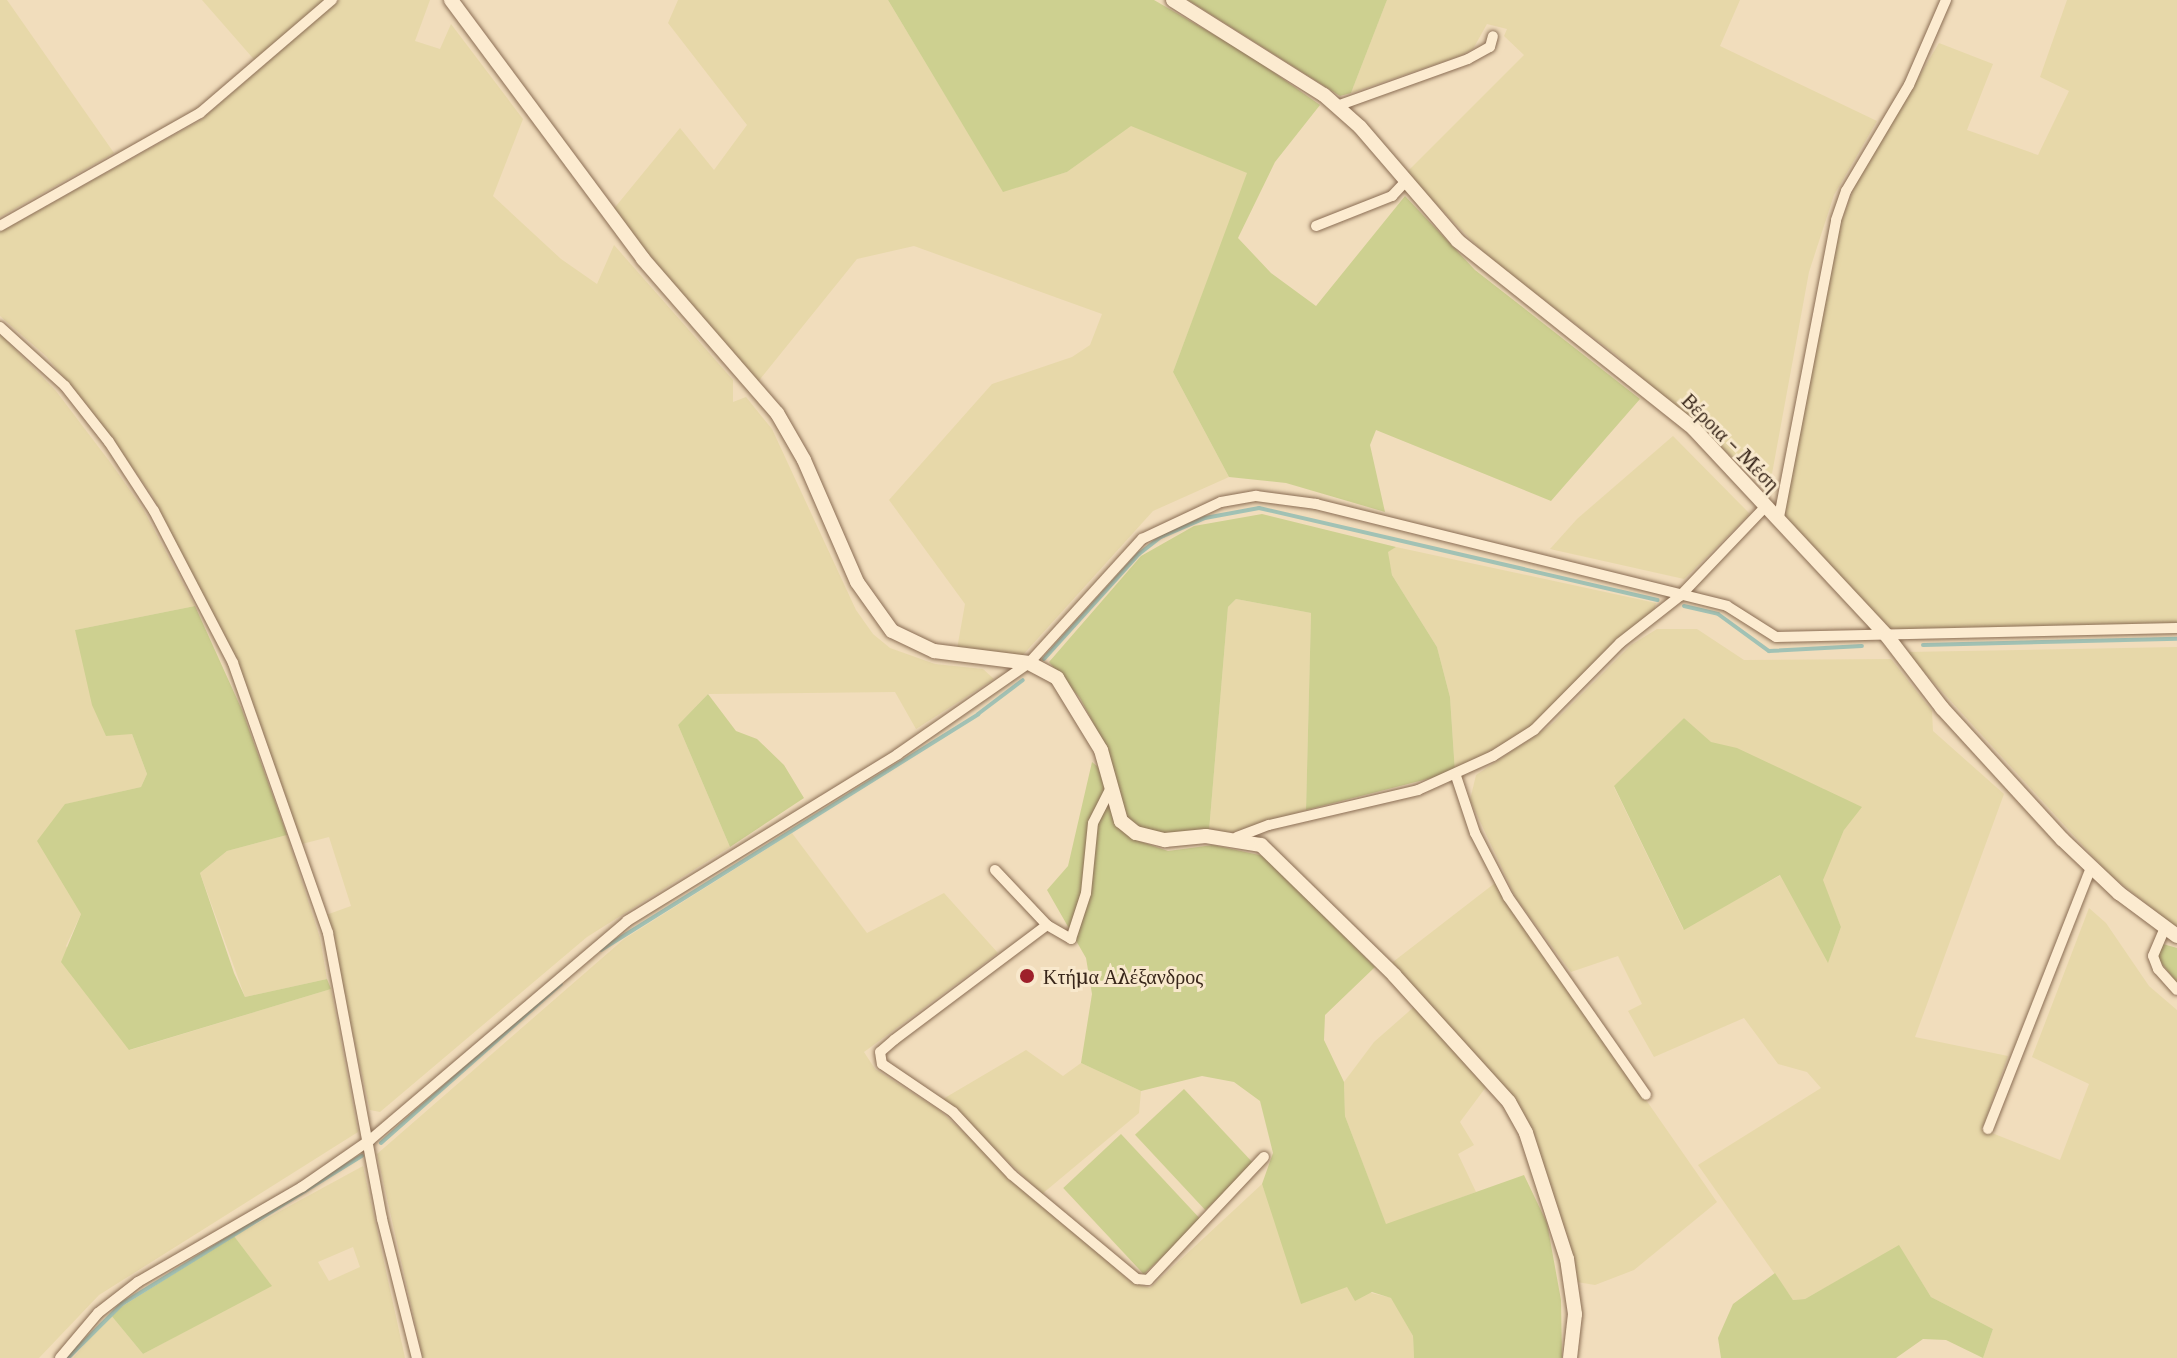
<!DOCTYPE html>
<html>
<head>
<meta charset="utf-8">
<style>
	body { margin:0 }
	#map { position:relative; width:2177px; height:1358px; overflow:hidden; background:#f1ddbc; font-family:Merriweather,serif }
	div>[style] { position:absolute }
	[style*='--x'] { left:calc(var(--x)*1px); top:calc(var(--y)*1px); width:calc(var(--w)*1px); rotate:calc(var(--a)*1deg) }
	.farmland>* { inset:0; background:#e7d8a9 }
	.green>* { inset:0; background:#cdd090; transform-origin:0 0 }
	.stream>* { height:4px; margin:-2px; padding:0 2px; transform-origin:2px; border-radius:2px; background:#a1c2b5 }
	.roads { filter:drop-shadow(0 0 2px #8a6d54) drop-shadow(0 0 2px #8a6d54) }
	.street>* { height:10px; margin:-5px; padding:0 5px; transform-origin:5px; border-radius:5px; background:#fcebd0 }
	.secondary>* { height:14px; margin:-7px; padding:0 7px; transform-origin:7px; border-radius:7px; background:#fcebd0 }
	.dots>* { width:22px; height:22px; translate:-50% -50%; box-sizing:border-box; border:4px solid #f8e8cc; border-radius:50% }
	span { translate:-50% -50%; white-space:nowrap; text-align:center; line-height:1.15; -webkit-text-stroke:6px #f8e8cc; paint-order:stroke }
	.street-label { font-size:20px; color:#38261a }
	.poi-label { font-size:20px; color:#38261a }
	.left { translate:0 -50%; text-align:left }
</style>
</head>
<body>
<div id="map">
	<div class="farmland">
		<i style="clip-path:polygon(0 0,7px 0,114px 153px,0 217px)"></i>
		<i style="clip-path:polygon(202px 0,326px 0,257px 63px)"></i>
		<i style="clip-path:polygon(339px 0,430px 0,415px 41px,440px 49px,451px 24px,523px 119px,493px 196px,561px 259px,597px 284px,614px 245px,733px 380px,733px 402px,746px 397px,772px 429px,856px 610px,873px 634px,890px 648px,935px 664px,983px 669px,994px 679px,916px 729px,895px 692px,708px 694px,678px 725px,730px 847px,587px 937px,380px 1112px,370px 1110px,326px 915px,351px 906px,329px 837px,302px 844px,235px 661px,152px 495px,90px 409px,46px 356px,0 316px,0 232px,201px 120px)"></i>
		<i style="clip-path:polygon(678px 0,888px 0,1003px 191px,1067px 172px,1131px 125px,1248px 173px,1173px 372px,1229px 477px,1153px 511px,1021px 657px,957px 649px,965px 604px,889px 500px,992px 384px,1072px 357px,1090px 345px,1102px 314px,914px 246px,857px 259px,757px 383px,612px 211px,680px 128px,714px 170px,747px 125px,668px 23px)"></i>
		<i style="clip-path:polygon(1387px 0,1740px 0,1720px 46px,1877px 121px,1834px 195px,1809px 272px,1769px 490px,1614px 353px,1492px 261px,1406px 173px,1524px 55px,1504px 36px,1507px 29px,1487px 24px,1473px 49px,1460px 56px,1351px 93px)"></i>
		<i style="clip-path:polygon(2067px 0,2177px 0,2177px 624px,1892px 630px,1873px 615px,1784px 516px,1839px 228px,1856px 182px,1939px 43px,1993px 64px,1967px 130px,2038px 155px,2069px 91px,2040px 77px)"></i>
		<i style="clip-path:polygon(0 334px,56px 391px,113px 466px,143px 509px,195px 606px,75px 630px,132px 734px,147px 774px,141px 787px,66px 804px,81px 914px,66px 946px,130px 1050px,331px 989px,358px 1132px,99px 1295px,39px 1358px,0 1358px)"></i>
		<i style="clip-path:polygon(1673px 436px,1750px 514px,1684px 579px,1550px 549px,1577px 519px)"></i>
		<i style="clip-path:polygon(1396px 547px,1656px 603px,1654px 612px,1534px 726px,1455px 772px,1450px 697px,1437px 647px,1392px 575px,1387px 552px)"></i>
		<i style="clip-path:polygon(1236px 599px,1311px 613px,1306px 810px,1237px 833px,1209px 831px,1228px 607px)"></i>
		<i style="clip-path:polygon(evenodd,1657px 629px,1697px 629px,1744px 660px,1891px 659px,1932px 711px,1933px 731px,2004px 794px,1915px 1037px,2008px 1056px,1982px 1129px,2060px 1160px,2089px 1084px,2032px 1057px,2089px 908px,2106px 923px,2149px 986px,2177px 1010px,2177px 1358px,1983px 1358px,1993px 1329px,1931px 1297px,1899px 1246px,1805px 1299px,1793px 1300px,1698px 1165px,1821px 1088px,1807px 1072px,1778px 1064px,1744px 1018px,1654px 1057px,1628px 1011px,1642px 1004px,1618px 956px,1571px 972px,1516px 898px,1470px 800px,1476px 775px,1551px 725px,1631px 645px,1657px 629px,1684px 718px,1710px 742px,1824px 789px,1844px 830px,1822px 880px,1841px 927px,1828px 962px,1781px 875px,1683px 929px,1614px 787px,1684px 718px)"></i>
		<i style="clip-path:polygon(2177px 647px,2177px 928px,2109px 874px,1906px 652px)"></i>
		<i style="clip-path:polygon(792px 833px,867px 933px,944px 893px,998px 953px,864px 1052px,875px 1069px,939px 1110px,1132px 1283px,1150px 1288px,1262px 1184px,1282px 1239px,1347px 1287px,1392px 1298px,1413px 1336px,1414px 1358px,423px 1358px,377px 1154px,624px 939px)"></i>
		<i style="clip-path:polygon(287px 835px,320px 938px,327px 979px,245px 997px,200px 873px,227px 851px)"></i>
		<i style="clip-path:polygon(1495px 883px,1717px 1202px,1634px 1270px,1595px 1285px,1577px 1282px,1529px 1133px,1389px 965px)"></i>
		<i style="clip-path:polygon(1415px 1006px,1486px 1087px,1460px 1122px,1474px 1145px,1458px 1154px,1476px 1192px,1386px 1225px,1345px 1116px,1344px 1082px,1374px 1042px)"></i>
		<i style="clip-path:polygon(1026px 1050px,1063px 1076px,1081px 1063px,1141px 1091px,1139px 1113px,1042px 1194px,943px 1099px)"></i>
		<i style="clip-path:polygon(evenodd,363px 1166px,405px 1358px,73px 1358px,110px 1314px,143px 1354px,271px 1285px,234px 1236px,363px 1166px,353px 1247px,360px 1267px,329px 1281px,318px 1262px,353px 1247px)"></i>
	</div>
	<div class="green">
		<i style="clip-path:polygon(888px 0,1154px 0,1249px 55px,1320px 105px,1275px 162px,1238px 238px,1271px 273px,1316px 306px,1405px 196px,1475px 270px,1640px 399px,1551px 501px,1376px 430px,1370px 445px,1385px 512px,1286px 483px,1229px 477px,1173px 372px,1247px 173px,1131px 126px,1067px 172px,1003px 192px)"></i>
		<i style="clip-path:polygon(1188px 0,1387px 0,1351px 93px,1340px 96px)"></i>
		<i style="clip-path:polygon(1262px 514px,1396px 547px,1388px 552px,1392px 575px,1437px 647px,1450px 697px,1455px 772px,1306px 810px,1311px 613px,1236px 599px,1228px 607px,1209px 831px,1166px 836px,1139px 829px,1126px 819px,1106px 747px,1080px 698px,1049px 662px,1141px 556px,1194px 526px)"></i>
		<i style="clip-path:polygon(195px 606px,242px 710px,287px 835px,227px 851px,200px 873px,234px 973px,245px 997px,327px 979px,331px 989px,129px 1050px,61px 962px,81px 914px,37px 841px,65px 804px,141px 787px,147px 774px,132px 734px,106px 736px,92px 705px,75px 630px)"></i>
		<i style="clip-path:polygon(708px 694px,736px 731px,757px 739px,784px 765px,804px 798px,730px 847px,678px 725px)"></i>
		<i style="clip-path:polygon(1684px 718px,1711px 742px,1737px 748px,1862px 807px,1844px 830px,1823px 880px,1841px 927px,1828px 963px,1780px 875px,1684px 930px,1614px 786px)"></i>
		<i style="clip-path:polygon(1092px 762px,1098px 767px,1115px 821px,1130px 838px,1168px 851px,1213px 845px,1264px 856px,1375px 967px,1325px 1015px,1324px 1040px,1344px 1082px,1345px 1116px,1386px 1224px,1524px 1175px,1547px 1223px,1561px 1300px,1562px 1358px,1414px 1358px,1413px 1336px,1391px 1298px,1372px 1292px,1355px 1301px,1347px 1287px,1301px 1304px,1262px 1184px,1273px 1153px,1260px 1101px,1234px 1082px,1202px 1076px,1141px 1091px,1081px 1063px,1092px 994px,1086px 958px,1047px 890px,1068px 866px)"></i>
		<i style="clip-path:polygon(2163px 944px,2177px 948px,2177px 983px,2157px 957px)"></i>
		<i style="left:1184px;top:1089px;width:103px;height:67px;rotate:47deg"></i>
		<i style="left:1121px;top:1134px;width:118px;height:79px;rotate:47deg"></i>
		<i style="clip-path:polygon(234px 1236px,272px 1286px,143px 1354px,110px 1314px)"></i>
		<i style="clip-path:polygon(1899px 1245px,1931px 1297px,1993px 1329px,1983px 1358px,1946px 1340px,1923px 1339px,1896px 1358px,1721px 1358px,1718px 1338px,1733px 1304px,1775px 1273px,1793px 1300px,1805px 1299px)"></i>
	</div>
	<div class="stream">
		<i style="--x:1684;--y:606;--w:35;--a:13"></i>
		<i style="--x:1718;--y:614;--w:63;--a:36"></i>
		<i style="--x:1769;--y:651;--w:93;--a:-3.1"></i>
		<i style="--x:1923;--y:645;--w:254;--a:-1.4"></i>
		<i style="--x:1044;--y:659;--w:142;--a:-47.9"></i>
		<i style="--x:1139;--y:554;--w:28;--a:-38"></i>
		<i style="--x:1161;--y:537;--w:48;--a:-23.4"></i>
		<i style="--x:1205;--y:518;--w:55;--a:-10.5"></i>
		<i style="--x:1259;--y:508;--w:409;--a:13"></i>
		<i style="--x:601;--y:950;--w:445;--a:-32"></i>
		<i style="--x:978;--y:714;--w:56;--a:-37.1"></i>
		<i style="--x:381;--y:1143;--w:240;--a:-41.5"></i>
		<i style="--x:68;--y:1358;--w:76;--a:-45"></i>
		<i style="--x:122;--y:1304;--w:282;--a:-31.7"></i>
	</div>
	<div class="roads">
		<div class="street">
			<i style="--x:1337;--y:106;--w:139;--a:-19.7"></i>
			<i style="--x:1468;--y:59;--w:25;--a:-29"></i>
			<i style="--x:1490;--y:47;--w:11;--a:-75"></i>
			<i style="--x:0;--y:226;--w:230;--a:-29.5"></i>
			<i style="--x:200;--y:113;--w:174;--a:-40.6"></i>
			<i style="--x:1316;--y:226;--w:82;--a:-21.5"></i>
			<i style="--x:1392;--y:196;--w:18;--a:-47"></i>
			<i style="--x:0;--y:327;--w:88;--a:42.2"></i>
			<i style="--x:65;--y:386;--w:71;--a:51.8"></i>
			<i style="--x:109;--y:442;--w:82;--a:56.9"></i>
			<i style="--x:154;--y:511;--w:171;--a:62.5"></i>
			<i style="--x:233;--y:663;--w:286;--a:70.6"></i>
			<i style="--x:328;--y:933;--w:291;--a:79.3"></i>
			<i style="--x:382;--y:1219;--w:143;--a:75.9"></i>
			<i style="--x:1779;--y:517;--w:302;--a:-79.1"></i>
			<i style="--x:1836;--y:220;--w:31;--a:-71"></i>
			<i style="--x:1846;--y:191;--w:123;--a:-59.3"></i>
			<i style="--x:1909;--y:85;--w:93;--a:-66.5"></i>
			<i style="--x:1456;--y:776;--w:60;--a:71.6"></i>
			<i style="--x:1475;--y:833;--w:72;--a:62.7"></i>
			<i style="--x:1508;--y:897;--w:241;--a:55.1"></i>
			<i style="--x:1237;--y:837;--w:34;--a:-21"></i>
			<i style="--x:1269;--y:825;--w:153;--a:-13.2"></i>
			<i style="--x:1418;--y:790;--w:82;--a:-24.4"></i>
			<i style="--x:1493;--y:756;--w:49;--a:-32.4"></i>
			<i style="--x:1534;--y:730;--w:122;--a:-45.3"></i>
			<i style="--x:1620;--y:643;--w:76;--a:-38.1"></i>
			<i style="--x:1680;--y:596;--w:124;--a:-46.3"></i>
			<i style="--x:995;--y:870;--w:76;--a:46.6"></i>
			<i style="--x:1047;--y:925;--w:28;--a:30"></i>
			<i style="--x:1071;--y:939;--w:48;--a:-71.9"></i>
			<i style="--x:1086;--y:893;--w:70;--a:-84.3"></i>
			<i style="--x:1093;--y:823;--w:38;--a:-63"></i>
			<i style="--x:1047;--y:925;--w:191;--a:143.1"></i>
			<i style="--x:894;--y:1040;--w:18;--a:139"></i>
			<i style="--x:880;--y:1052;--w:12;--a:81"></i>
			<i style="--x:882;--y:1064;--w:86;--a:34.1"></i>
			<i style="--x:953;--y:1112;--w:86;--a:46.9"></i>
			<i style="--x:1012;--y:1175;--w:163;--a:39.8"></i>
			<i style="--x:1137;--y:1279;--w:11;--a:5"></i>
			<i style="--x:1148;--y:1280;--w:169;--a:-46.7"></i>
			<i style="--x:2164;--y:930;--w:28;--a:113"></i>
			<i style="--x:2153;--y:956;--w:14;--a:69"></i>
			<i style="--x:2158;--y:969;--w:28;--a:48"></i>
			<i style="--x:1988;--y:1129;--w:282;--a:-68.5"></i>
			<i style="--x:60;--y:1358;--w:59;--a:-49.8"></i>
			<i style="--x:98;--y:1313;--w:51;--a:-37.8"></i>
			<i style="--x:138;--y:1282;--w:190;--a:-30.1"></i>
			<i style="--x:302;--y:1187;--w:83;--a:-34.7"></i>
			<i style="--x:370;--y:1140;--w:338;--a:-40.4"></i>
			<i style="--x:627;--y:921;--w:318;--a:-31.6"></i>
			<i style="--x:898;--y:754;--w:160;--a:-34.8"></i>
			<i style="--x:1029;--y:663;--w:168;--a:-47.7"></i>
			<i style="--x:1142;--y:539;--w:87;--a:-25.1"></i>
			<i style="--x:1221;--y:502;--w:36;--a:-10"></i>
			<i style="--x:1256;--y:496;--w:61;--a:7.6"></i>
			<i style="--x:1316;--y:504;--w:423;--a:13.9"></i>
			<i style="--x:1727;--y:606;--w:58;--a:32.3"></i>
			<i style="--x:1776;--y:637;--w:401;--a:-1.3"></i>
		</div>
		<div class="secondary">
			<i style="--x:451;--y:0;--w:322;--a:53.4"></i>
			<i style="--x:643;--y:259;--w:204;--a:49"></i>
			<i style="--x:777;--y:413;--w:54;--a:60.1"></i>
			<i style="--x:804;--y:460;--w:133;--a:66.5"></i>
			<i style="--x:857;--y:582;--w:60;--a:54.5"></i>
			<i style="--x:892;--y:631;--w:47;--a:25.5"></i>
			<i style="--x:934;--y:651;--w:96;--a:7.2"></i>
			<i style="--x:1029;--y:663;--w:32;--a:28"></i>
			<i style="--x:1057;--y:678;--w:84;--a:58.6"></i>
			<i style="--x:1101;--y:750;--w:74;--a:74.3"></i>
			<i style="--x:1121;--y:821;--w:19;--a:39"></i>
			<i style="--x:1136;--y:833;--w:30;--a:14"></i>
			<i style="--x:1165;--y:840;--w:41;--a:-5.6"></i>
			<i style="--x:1206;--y:836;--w:56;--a:9.3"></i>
			<i style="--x:1261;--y:845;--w:186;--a:44.3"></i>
			<i style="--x:1394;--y:975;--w:171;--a:47.8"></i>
			<i style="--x:1509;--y:1102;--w:35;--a:61"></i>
			<i style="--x:1526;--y:1133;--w:133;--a:72"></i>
			<i style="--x:1567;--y:1259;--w:56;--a:81.7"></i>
			<i style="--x:1575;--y:1314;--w:44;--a:96.5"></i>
			<i style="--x:1173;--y:0;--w:178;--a:32.2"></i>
			<i style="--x:1324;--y:95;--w:48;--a:41.6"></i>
			<i style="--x:1360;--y:127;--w:150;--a:49.3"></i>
			<i style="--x:1458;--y:241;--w:302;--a:38.5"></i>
			<i style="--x:1694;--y:429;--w:283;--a:47"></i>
			<i style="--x:1887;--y:636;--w:91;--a:52.6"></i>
			<i style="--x:1942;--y:708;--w:178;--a:47.5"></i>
			<i style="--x:2062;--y:839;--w:79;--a:43.5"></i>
			<i style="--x:2119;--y:893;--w:72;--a:36.6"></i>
		</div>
	</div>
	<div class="dots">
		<i style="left:1027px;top:976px;background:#9e202b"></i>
	</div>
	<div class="street-label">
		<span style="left:1731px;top:442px;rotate:45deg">Βέροια - Μέση</span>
	</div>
	<div class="poi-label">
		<span class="left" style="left:1043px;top:976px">Κτήμα Αλέξανδρος</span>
	</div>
</div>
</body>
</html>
